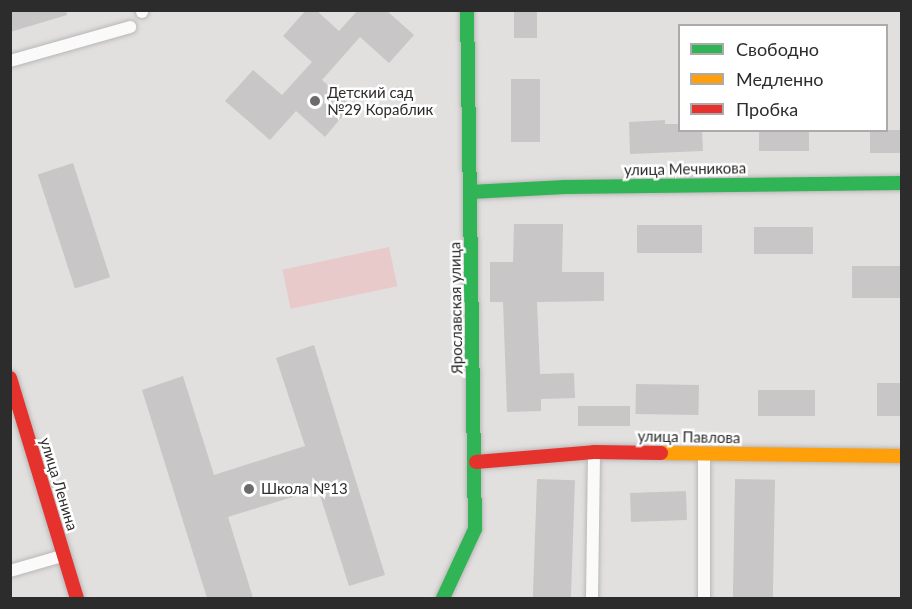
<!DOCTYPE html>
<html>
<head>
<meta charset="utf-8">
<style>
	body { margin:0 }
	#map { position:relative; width:912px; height:609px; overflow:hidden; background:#e2dfdf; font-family:Lato,sans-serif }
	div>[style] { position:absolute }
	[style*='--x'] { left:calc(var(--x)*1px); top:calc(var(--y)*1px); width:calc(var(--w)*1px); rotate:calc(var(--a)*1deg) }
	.green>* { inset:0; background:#e9cacb; transform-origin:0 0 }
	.building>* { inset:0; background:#c8c6c6; transform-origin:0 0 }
	.roads { filter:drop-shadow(0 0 2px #b9b6b6) drop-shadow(0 0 2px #b9b6b6) }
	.lane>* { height:12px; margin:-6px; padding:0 6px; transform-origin:6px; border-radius:6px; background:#fbfafa }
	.fast>* { height:14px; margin:-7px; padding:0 7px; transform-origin:7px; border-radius:7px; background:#30b455 }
	.slow>* { height:14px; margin:-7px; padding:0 7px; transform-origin:7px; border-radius:7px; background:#ff9f0a }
	.jam>* { height:14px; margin:-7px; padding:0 7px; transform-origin:7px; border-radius:7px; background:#e5322d }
	.dots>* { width:16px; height:16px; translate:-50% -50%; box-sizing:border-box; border:3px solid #fff; border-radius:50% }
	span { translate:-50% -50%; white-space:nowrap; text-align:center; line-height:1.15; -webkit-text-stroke:5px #fff; paint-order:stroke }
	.poi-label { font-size:15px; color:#2d2c2c }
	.left { translate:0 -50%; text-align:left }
	.street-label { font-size:15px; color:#2d2c2c }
	.frame { position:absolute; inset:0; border:12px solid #2d2c2c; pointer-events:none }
	.legend { position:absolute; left:678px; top:24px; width:210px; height:108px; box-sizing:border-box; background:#fff; border:2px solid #ababab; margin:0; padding:8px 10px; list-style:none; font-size:18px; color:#2d2c2c }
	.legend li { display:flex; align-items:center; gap:12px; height:30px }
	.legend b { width:30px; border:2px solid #ababab }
</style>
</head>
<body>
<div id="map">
	<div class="green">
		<i style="left:389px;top:247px;width:40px;height:109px;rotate:78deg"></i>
	</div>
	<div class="building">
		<i style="clip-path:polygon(10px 10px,66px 10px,67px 15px,10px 32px)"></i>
		<i style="clip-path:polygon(306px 10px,316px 10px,339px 31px,358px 10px,386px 10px,414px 35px,389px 63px,360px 37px,322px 80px,351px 106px,325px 137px,296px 111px,270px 140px,225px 101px,253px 70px,282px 95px,312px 62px,283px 36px)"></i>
		<i style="left:514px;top:10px;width:23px;height:28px"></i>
		<i style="left:511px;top:79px;width:29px;height:63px"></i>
		<i style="clip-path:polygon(665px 120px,665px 124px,680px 124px,680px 130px,702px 130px,703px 151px,630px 154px,629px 122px)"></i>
		<i style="left:759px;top:130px;width:50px;height:21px"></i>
		<i style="left:870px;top:130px;width:32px;height:23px"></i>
		<i style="left:73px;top:163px;width:120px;height:37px;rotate:72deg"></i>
		<i style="clip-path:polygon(514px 224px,563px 224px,562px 272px,604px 272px,604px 301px,537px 302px,540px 374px,574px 373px,575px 398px,541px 399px,541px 411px,507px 412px,503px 302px,490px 302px,490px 262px,513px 262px)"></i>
		<i style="left:637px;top:225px;width:65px;height:28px"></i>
		<i style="left:754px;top:227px;width:59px;height:27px"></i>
		<i style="left:852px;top:266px;width:50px;height:32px"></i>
		<i style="clip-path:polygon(314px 345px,385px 575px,349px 586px,318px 489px,228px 517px,253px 598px,207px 598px,142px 390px,183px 376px,214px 475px,305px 446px,276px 358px)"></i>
		<i style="left:877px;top:383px;width:25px;height:33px"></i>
		<i style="left:636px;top:384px;width:63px;height:30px;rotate:1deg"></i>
		<i style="left:758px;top:390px;width:57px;height:26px"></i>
		<i style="left:578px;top:406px;width:52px;height:20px"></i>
		<i style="left:537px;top:479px;width:38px;height:119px;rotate:2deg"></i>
		<i style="left:735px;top:479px;width:40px;height:119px;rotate:1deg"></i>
		<i style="left:686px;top:491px;width:29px;height:56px;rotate:88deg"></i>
	</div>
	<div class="roads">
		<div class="lane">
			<i style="--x:142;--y:10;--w:2;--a:90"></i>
			<i style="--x:10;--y:61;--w:125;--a:-15.8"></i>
			<i style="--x:704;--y:456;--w:142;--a:90"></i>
			<i style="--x:10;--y:571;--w:54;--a:-16.1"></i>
			<i style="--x:592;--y:598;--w:145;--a:-89.2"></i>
		</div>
		<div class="fast">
			<i style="--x:470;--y:192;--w:95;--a:-3"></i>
			<i style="--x:565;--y:187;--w:337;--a:-0.7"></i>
			<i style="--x:443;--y:598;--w:76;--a:-65.1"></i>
			<i style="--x:475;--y:529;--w:519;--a:-90.88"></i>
		</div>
		<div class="slow">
			<i style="--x:661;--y:453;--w:241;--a:0.7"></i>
		</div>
		<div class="jam">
			<i style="--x:10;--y:378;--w:230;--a:73.1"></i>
			<i style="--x:476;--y:462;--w:118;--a:-4.8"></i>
			<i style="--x:594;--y:452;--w:67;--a:0.9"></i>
		</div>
	</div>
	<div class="dots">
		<i style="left:315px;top:101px;background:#6c6b6b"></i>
		<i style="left:249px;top:489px;background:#6c6b6b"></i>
	</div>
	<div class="poi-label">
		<span class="left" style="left:327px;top:101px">Детский сад<br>№29 Кораблик</span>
		<span class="left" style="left:261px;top:489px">Школа №13</span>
	</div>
	<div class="street-label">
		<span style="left:685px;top:169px;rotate:-1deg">улица Мечникова</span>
		<span style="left:456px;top:308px;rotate:-91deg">Ярославская улица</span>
		<span style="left:689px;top:437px;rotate:1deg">улица Павлова</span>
		<span style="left:59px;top:484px;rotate:73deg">улица Ленина</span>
	</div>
	<div class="frame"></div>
	<ul class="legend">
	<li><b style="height:8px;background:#30b455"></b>Свободно</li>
	<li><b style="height:8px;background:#ff9f0a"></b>Медленно</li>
	<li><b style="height:8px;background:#e5322d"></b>Пробка</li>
	</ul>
</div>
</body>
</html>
